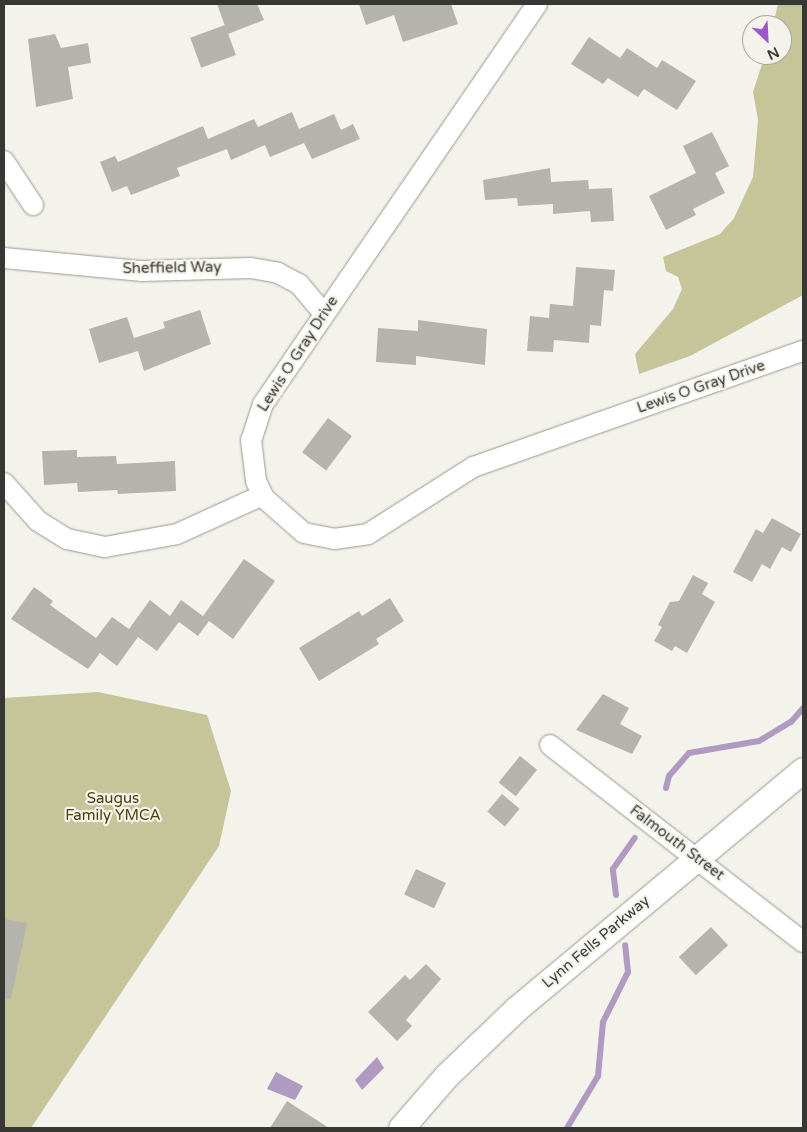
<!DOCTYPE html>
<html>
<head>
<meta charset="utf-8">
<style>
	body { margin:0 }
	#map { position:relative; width:807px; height:1132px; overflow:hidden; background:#f4f3eb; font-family:"Varela Round",sans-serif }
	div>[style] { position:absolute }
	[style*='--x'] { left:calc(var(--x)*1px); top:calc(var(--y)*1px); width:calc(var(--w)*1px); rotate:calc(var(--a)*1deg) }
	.green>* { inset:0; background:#c6c499 }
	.water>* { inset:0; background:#b09ac2 }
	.stream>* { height:6px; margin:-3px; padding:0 3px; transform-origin:3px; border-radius:3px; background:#b09ac2 }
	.building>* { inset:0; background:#b5b4ac; transform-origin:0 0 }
	.roads { filter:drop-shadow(0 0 1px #989890) drop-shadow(0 0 1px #989890) }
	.minor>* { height:20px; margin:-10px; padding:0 10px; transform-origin:10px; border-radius:10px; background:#fff }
	.major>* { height:25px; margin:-12.5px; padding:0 12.5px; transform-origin:12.5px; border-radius:12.5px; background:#fff }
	span { translate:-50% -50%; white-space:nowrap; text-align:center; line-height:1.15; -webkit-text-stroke:4.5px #f4f3eb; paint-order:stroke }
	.street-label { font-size:15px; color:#373734 }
	.park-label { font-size:15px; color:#46420a }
	.frame { position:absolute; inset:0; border:5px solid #373734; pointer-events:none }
	.north { position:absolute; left:742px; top:15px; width:50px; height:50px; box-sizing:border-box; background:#f4f3eb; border:1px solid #a8a8a2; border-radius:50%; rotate:155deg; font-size:14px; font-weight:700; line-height:20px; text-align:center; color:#373734 }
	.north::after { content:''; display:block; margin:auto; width:18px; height:22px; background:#9c57cc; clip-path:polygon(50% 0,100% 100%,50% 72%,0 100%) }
</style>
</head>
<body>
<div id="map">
	<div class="green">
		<i style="clip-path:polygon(778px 4px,803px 4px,803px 295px,690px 356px,639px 374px,635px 354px,673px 309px,682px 289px,678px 277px,666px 271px,663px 257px,720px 234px,734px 218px,753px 177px,758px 120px,753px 92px,765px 55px,782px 55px,782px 25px,773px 25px)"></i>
		<i style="clip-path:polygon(98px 692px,207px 715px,231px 791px,219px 846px,31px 1128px,4px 1128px,4px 698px)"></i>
	</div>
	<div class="water">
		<i style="clip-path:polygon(377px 1057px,384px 1068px,362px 1090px,355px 1080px)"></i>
		<i style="clip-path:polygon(276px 1072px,303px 1086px,295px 1100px,267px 1089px)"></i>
	</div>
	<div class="stream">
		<i style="--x:666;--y:788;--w:12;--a:-76"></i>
		<i style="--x:669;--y:776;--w:30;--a:-49"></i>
		<i style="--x:689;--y:753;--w:71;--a:-9.7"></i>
		<i style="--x:759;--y:741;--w:37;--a:-31"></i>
		<i style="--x:791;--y:722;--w:18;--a:-49"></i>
		<i style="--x:616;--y:895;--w:26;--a:-97"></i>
		<i style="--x:613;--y:869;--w:38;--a:-55"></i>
		<i style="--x:567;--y:1128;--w:61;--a:-59.2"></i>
		<i style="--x:598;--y:1076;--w:54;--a:-84.7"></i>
		<i style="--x:603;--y:1022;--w:56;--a:-63.4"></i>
		<i style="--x:628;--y:972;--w:27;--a:-96"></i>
	</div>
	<div class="building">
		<i style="clip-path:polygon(217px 4px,257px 4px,264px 20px,228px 34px)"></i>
		<i style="clip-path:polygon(359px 4px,451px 4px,458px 24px,403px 42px,394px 15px,366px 25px)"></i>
		<i style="left:225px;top:25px;width:32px;height:37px;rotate:70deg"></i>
		<i style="clip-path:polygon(55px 34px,61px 48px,88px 43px,91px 63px,68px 67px,73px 99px,36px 107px,28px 39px)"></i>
		<i style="clip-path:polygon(589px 37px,620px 58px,627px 48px,657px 68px,662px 60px,696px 81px,677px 110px,644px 89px,638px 97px,608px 78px,603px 84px,571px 64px)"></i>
		<i style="clip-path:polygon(292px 112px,299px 129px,334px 114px,341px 130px,353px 124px,360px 139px,312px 159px,304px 143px,270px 157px,265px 145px,231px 160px,227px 149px,177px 168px,180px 176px,131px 195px,127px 186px,112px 192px,100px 162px,115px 156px,118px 162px,203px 126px,208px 139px,254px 119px,258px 127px)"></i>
		<i style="clip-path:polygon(712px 132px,729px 166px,715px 173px,725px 193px,693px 209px,696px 215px,666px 230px,649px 196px,696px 173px,683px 146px)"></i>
		<i style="clip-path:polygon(550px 168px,551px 182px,588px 180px,589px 189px,612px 188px,614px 221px,591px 222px,590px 211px,553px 214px,553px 204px,518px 206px,517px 198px,485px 200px,483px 180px)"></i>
		<i style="clip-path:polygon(576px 267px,615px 270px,613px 291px,604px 290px,601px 326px,590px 325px,589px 343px,554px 340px,553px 352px,527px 351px,530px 316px,549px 318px,550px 304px,573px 306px)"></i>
		<i style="clip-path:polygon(200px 310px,211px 344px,144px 371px,138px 351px,99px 363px,89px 329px,127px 317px,134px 338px,165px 328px,163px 322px)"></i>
		<i style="clip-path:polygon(418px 320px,487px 329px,485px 365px,416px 356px,416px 365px,376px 362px,378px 328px,418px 331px)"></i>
		<i style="left:328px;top:418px;width:30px;height:43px;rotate:37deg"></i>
		<i style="clip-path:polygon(77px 450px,77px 457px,116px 456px,117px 464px,175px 461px,176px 491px,118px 494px,117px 490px,78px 492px,77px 483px,44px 485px,42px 451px)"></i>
		<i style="clip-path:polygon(772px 518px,801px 534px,791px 552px,782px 547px,770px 569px,762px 564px,752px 582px,733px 572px,756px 529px,763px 533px)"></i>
		<i style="clip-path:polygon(244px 559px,275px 581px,233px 639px,209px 621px,198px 636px,179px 622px,157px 651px,138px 637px,117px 666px,100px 653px,88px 669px,11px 619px,34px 587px,53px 601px,50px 605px,96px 638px,112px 617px,129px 629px,150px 600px,170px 616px,181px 600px,203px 616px)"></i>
		<i style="clip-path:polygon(693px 575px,708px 583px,702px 594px,715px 602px,687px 653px,675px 646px,672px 651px,654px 641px,662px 627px,658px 625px,670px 602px,679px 601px)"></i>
		<i style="clip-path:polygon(390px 598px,404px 621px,376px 639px,379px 644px,319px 681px,299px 648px,359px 611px,362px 616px)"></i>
		<i style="clip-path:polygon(603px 694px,629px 708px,620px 724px,642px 736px,632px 754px,576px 730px)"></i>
		<i style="left:520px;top:756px;width:22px;height:34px;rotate:39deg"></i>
		<i style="left:502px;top:794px;width:23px;height:23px;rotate:40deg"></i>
		<i style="left:416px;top:869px;width:33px;height:28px;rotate:25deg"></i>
		<i style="clip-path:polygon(4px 919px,27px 923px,11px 999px,4px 998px)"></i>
		<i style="left:711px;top:927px;width:25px;height:44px;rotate:47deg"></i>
		<i style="clip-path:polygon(426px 964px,441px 979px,406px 1020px,412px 1026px,397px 1041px,368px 1012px,405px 975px,410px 980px)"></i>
		<i style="clip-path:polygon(287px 1101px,329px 1128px,270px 1128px)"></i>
	</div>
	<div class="roads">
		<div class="minor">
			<i style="--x:537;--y:4;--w:485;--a:124.4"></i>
			<i style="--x:263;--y:404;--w:38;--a:108"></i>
			<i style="--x:251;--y:440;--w:41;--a:83"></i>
			<i style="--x:256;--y:481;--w:19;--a:65"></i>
			<i style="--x:264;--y:498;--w:53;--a:41.2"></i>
			<i style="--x:304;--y:533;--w:31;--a:11"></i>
			<i style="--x:334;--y:539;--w:34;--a:-8"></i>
			<i style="--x:368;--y:534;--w:125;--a:-32.5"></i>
			<i style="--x:473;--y:467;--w:350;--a:-19.4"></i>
			<i style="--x:4;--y:161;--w:53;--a:56.6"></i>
			<i style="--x:4;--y:258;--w:139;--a:5.4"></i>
			<i style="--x:142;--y:271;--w:109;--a:-1.6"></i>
			<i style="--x:251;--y:268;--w:27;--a:10"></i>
			<i style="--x:278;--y:273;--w:24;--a:28"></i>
			<i style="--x:299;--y:284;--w:39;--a:50"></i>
			<i style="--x:4;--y:483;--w:51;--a:48.2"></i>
			<i style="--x:38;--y:521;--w:34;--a:32"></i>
			<i style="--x:67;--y:539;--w:39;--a:12"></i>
			<i style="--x:105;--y:547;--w:73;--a:-10.2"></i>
			<i style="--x:177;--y:534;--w:94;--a:-24.4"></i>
			<i style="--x:550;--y:745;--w:321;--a:37.9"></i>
		</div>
		<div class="major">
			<i style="--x:401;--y:1128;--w:69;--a:-49.1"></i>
			<i style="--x:446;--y:1076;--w:97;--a:-43.7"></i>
			<i style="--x:516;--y:1009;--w:373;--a:-39.8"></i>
		</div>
	</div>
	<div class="street-label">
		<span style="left:172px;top:268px;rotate:-1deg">Sheffield Way</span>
		<span style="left:298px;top:354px;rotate:-57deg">Lewis O Gray Drive</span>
		<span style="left:701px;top:387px;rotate:-19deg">Lewis O Gray Drive</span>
		<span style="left:677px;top:843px;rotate:37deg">Falmouth Street</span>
		<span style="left:596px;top:942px;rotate:-40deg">Lynn Fells Parkway</span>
	</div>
	<div class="park-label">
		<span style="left:113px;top:807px">Saugus<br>Family YMCA</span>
	</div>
	<div class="frame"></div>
	<div class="north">N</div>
</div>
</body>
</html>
